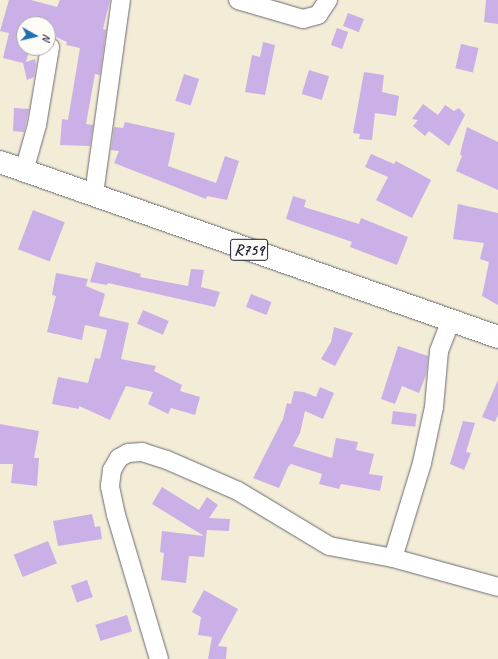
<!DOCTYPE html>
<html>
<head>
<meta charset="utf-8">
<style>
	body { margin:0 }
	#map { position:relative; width:498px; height:659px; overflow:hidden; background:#f3ecd7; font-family:Caveat,sans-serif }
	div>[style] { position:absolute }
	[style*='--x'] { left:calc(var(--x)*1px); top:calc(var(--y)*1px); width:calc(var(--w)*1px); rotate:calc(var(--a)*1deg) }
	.building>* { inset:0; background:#cbb0e7; transform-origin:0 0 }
	.roads { filter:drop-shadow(0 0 1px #6b6972) drop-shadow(0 0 1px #6b6972) }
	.street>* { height:18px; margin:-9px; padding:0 9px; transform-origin:9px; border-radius:9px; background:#fff }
	.primary>* { height:22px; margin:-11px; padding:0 11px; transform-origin:11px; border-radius:11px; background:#fff }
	span { translate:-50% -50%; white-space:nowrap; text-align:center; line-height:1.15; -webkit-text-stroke:3px #fdfcf7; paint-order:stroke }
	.shield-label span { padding:1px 3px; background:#fdfcf7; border:1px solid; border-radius:3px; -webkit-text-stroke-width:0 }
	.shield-label { font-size:16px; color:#22223b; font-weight:700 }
	.north { position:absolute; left:16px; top:16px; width:40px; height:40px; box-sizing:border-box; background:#fdfcf7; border:1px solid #a5a5ac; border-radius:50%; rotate:98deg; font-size:11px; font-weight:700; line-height:16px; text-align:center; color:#22223b }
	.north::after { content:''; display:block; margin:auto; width:14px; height:18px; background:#1f6fb2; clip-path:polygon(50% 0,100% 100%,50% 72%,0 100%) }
</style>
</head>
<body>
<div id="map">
	<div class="building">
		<i style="clip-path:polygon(9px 0,31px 0,57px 7px,60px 0,110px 0,103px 29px,106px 30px,100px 75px,95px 74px,86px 124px,93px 125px,90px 146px,60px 145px,62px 119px,68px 120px,80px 48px,66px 45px,67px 42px,48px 33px,48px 24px,24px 24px,24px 48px,30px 48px,26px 62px,35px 59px,36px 64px,34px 77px,27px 80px,23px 63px,3px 58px,9px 33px,0 31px)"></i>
		<i style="clip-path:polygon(486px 0,498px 0,498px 24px,484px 22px)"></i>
		<i style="left:348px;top:13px;width:17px;height:14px;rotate:21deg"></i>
		<i style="left:337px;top:28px;width:12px;height:18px;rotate:20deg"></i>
		<i style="clip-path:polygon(263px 42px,275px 45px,265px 95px,245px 92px,252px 55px,260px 57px)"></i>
		<i style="left:461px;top:44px;width:18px;height:25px;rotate:13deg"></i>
		<i style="left:309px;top:70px;width:21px;height:25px;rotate:17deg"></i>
		<i style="clip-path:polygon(364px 72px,384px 75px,382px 92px,399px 96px,396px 116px,375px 113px,372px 140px,359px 139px,360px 134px,353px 133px)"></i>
		<i style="left:184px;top:74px;width:16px;height:28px;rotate:18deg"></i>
		<i style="clip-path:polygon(423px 104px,438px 115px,445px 105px,454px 111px,459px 108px,465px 115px,449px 146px,429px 131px,425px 136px,413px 126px,418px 120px,412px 119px)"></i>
		<i style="clip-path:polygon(14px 108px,29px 109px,24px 132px,13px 131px)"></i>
		<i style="clip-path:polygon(125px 122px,175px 133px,168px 166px,216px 183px,225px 156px,239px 161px,227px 200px,207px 196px,206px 199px,114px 163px,119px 151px,111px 150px,114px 127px,123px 128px)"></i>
		<i style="clip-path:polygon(467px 127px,498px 142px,498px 190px,456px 171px,462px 156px,460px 154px)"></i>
		<i style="clip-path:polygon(371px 154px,394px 164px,396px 161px,431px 180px,412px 218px,376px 200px,388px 177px,365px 167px)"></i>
		<i style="clip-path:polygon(293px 196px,306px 200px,304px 207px,359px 224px,361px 218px,408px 237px,397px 265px,350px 247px,352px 242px,286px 219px)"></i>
		<i style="clip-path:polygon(458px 204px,498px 213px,498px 305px,482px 296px,489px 262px,480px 259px,484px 243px,453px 239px)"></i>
		<i style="left:33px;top:210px;width:34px;height:42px;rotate:21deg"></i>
		<i style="clip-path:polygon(96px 262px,141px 274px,140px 277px,188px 286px,191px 269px,204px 270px,201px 287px,220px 292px,215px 307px,108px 283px,107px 285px,90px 282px)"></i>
		<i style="clip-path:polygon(56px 273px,88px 279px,86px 286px,105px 294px,99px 316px,129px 323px,121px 359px,156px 366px,154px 371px,182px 385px,180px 391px,200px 397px,195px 415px,171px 408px,168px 414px,148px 404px,153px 392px,126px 386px,110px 420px,79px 406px,79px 409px,52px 404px,58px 377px,88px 383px,95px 358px,100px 359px,107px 330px,85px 325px,82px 340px,47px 332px,56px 296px,52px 295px)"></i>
		<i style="left:251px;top:294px;width:22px;height:14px;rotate:21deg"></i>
		<i style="left:143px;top:310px;width:28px;height:15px;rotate:23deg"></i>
		<i style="clip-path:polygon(334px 327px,353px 333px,335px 366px,321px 359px,331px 342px)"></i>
		<i style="clip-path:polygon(398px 346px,428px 356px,426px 375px,419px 393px,402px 386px,395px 404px,381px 399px)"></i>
		<i style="clip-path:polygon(498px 380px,498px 415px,495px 422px,482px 417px)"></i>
		<i style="clip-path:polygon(320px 387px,334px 393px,323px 419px,305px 411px,300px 433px,293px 446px,332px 458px,336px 438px,358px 442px,356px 450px,374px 454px,369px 474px,383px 476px,380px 491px,341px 484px,339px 489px,319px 484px,322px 474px,291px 464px,288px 467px,279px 488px,253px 478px,283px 419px,287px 403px,291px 404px,294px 391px,304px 392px,316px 397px)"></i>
		<i style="left:393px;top:411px;width:24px;height:13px;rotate:7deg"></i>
		<i style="clip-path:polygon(463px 421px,475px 423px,466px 452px,471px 453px,464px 470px,450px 464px)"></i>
		<i style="clip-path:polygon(0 424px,39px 431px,34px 458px,39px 458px,37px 486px,11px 483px,13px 464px,0 464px)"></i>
		<i style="clip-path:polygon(162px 487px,199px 510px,207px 497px,218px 505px,209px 518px,230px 519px,229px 531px,207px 530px,204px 557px,189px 556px,186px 583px,161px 580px,164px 553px,160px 552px,162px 531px,204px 536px,152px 504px)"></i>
		<i style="clip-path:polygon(92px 514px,95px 527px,100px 526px,102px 539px,58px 546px,53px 521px)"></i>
		<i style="left:48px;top:541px;width:24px;height:37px;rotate:68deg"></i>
		<i style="left:87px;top:580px;width:18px;height:17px;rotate:71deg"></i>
		<i style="clip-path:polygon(204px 590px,238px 609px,218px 646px,227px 647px,226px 659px,208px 659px,212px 637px,198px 635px,201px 617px,192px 612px)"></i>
		<i style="left:127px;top:615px;width:17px;height:33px;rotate:73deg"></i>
	</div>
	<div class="roads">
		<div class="street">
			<i style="--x:238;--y:0;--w:68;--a:16.3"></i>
			<i style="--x:303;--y:19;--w:16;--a:-15"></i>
			<i style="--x:318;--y:15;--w:18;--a:-56"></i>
			<i style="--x:24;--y:171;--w:48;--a:-74.2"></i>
			<i style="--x:37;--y:125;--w:79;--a:-80.5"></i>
			<i style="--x:94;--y:194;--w:196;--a:-82.1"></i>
			<i style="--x:393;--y:558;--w:99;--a:-73"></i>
			<i style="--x:422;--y:463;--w:57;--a:-77.9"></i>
			<i style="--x:434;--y:407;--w:56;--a:-84.9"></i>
			<i style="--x:439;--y:351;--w:33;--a:-69"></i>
			<i style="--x:159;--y:659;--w:150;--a:-106.6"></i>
			<i style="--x:116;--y:515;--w:30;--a:-102"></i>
			<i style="--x:110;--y:486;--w:16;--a:-83"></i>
			<i style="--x:112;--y:470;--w:14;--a:-60"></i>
			<i style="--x:119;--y:458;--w:10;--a:-29"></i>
			<i style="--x:128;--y:453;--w:14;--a:-4"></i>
			<i style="--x:142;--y:452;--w:26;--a:18"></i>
			<i style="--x:167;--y:460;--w:77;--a:23.6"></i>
			<i style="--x:238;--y:491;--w:106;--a:31.1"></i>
			<i style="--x:329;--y:546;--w:65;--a:10.6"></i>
			<i style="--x:393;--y:558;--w:109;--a:15.4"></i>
		</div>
		<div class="primary">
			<i style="--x:0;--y:162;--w:528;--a:19.36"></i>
		</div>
	</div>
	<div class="shield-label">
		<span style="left:249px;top:250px">R759</span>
	</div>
	<div class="north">N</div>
</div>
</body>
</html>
